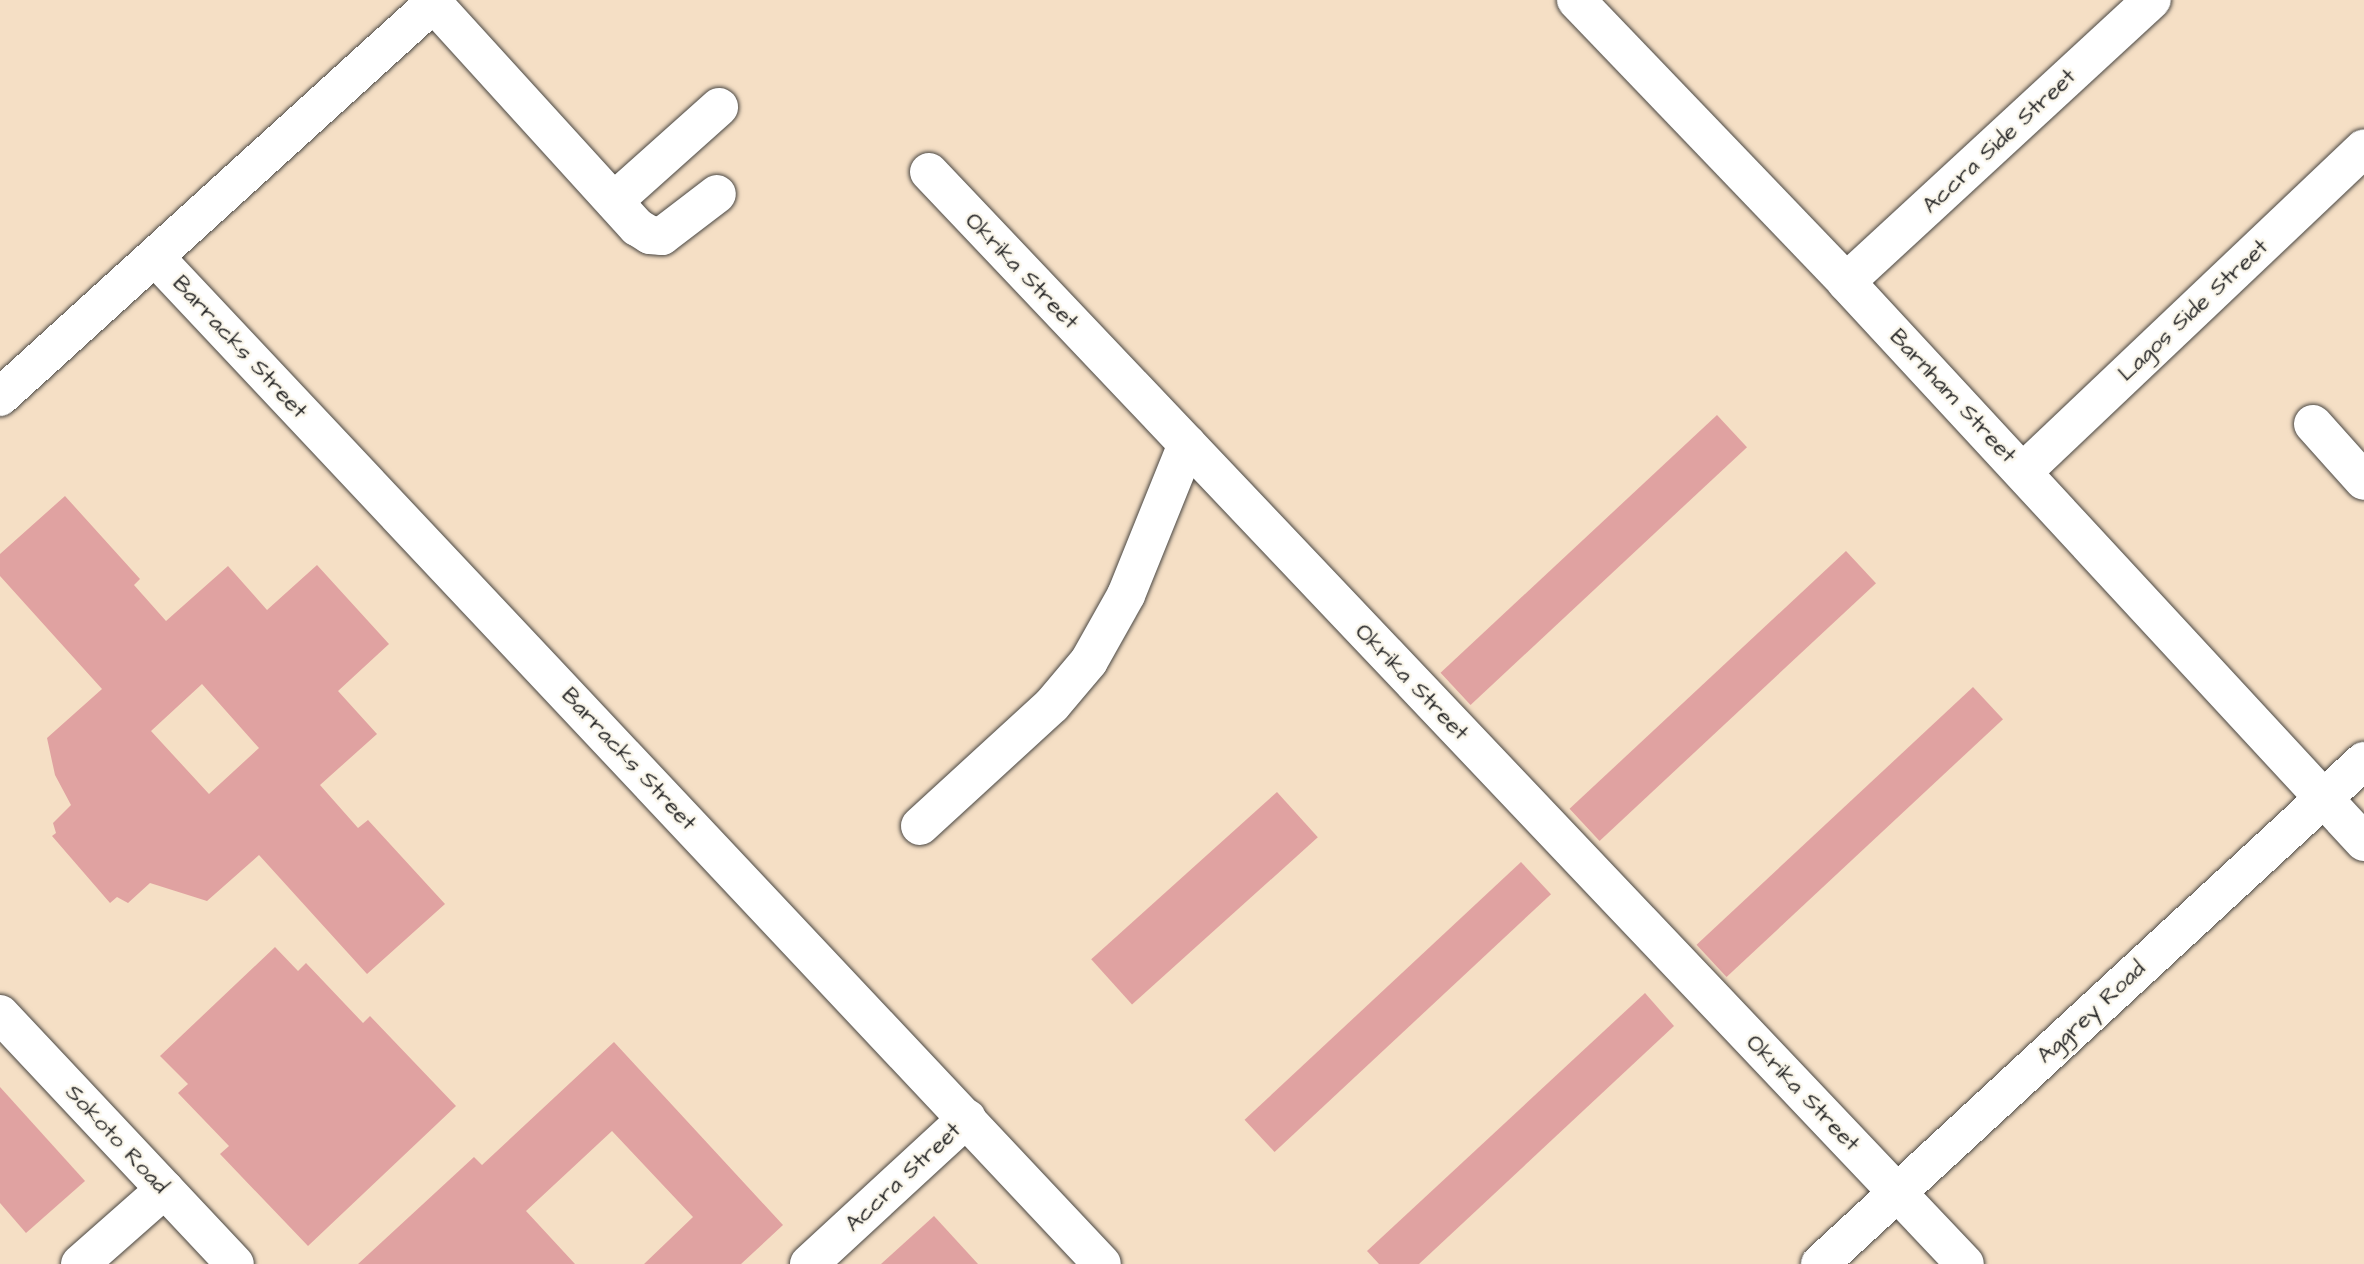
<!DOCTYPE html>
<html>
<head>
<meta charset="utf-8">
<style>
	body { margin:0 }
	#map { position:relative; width:2364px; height:1264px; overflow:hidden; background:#f5dfc5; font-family:"Architects Daughter",sans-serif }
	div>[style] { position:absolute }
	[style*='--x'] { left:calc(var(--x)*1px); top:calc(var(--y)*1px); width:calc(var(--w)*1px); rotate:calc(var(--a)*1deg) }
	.building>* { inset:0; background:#e0a2a1; transform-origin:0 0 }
	.roads { filter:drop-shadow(0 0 2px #494642) drop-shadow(0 0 2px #494642) }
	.minor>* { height:38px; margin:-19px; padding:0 19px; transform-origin:19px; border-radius:19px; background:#fff }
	span { translate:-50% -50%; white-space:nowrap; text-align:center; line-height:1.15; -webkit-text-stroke:5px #fbf7ec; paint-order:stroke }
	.street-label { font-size:23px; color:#2b2b2b }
</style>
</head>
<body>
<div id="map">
	<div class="building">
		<i style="left:1717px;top:415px;width:44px;height:378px;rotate:47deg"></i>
		<i style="clip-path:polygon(evenodd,65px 496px,140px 579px,134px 585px,166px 621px,228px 566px,267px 610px,317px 565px,389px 644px,338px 691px,377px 734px,320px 785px,358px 828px,368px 820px,445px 904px,367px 974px,259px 855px,207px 901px,150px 883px,128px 903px,117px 897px,110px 903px,52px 836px,56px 833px,53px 823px,71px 805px,55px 775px,47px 738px,102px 689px,0 576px,0 554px,65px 496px,202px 684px,259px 748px,209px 794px,151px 731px,202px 684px)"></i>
		<i style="left:1846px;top:551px;width:44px;height:378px;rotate:47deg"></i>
		<i style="left:1973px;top:687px;width:44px;height:378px;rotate:47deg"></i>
		<i style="left:1277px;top:792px;width:61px;height:250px;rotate:48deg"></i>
		<i style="left:1521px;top:862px;width:44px;height:378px;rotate:47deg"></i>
		<i style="clip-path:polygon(275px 947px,298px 971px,306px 963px,363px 1023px,370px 1016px,456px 1106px,308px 1246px,220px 1154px,229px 1146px,178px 1093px,188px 1084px,160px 1056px)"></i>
		<i style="clip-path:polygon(1645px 993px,1674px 1026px,1419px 1264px,1379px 1264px,1367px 1251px)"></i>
		<i style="clip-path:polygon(614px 1042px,783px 1225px,741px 1264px,644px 1264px,693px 1217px,612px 1131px,526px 1211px,575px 1264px,358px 1264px,474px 1157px,482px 1165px)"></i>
		<i style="clip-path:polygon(0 1087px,85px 1181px,26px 1233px,0 1203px)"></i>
		<i style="clip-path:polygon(934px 1216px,978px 1264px,881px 1264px)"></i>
	</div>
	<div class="roads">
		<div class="minor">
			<i style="--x:1576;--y:0;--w:390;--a:46.2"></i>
			<i style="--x:1846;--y:282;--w:763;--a:47.23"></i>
			<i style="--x:434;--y:4;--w:302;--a:47.7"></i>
			<i style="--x:637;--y:227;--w:15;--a:32"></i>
			<i style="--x:650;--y:235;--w:12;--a:5"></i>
			<i style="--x:662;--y:236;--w:69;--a:-37.4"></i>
			<i style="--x:929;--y:172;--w:1505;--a:46.51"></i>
			<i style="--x:614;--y:201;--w:141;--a:-41.8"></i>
			<i style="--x:155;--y:257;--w:1382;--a:46.76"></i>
			<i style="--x:1846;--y:282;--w:416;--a:-42.7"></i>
			<i style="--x:0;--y:397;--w:590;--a:-42.25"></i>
			<i style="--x:2313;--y:424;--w:76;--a:48.2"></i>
			<i style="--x:2023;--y:472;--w:470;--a:-43.5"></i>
			<i style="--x:920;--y:826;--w:179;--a:-42.5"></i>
			<i style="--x:1052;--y:705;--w:57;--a:-49.9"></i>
			<i style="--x:1089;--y:661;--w:76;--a:-60.7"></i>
			<i style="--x:1126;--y:595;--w:163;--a:-68"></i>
			<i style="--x:0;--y:1014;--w:343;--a:46.8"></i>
			<i style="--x:80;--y:1264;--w:113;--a:-41.4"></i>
			<i style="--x:809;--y:1264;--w:215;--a:-42.7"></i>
			<i style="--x:1820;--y:1264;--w:741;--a:-42.76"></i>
		</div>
	</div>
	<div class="street-label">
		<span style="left:1999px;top:141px;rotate:-43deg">Accra Side Street</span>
		<span style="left:1022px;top:271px;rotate:46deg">Okrika Street</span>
		<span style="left:2193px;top:310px;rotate:-43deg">Lagos Side Street</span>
		<span style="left:240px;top:347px;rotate:47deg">Barracks Street</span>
		<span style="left:1953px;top:396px;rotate:47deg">Barnham Street</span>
		<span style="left:1412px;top:682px;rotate:46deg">Okrika Street</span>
		<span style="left:629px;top:759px;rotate:47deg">Barracks Street</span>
		<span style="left:2091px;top:1012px;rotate:-43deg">Aggrey Road</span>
		<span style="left:1803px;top:1093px;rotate:46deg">Okrika Street</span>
		<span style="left:117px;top:1139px;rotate:47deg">Sokoto Road</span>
		<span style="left:903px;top:1177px;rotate:-43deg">Accra Street</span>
	</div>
</div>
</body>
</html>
